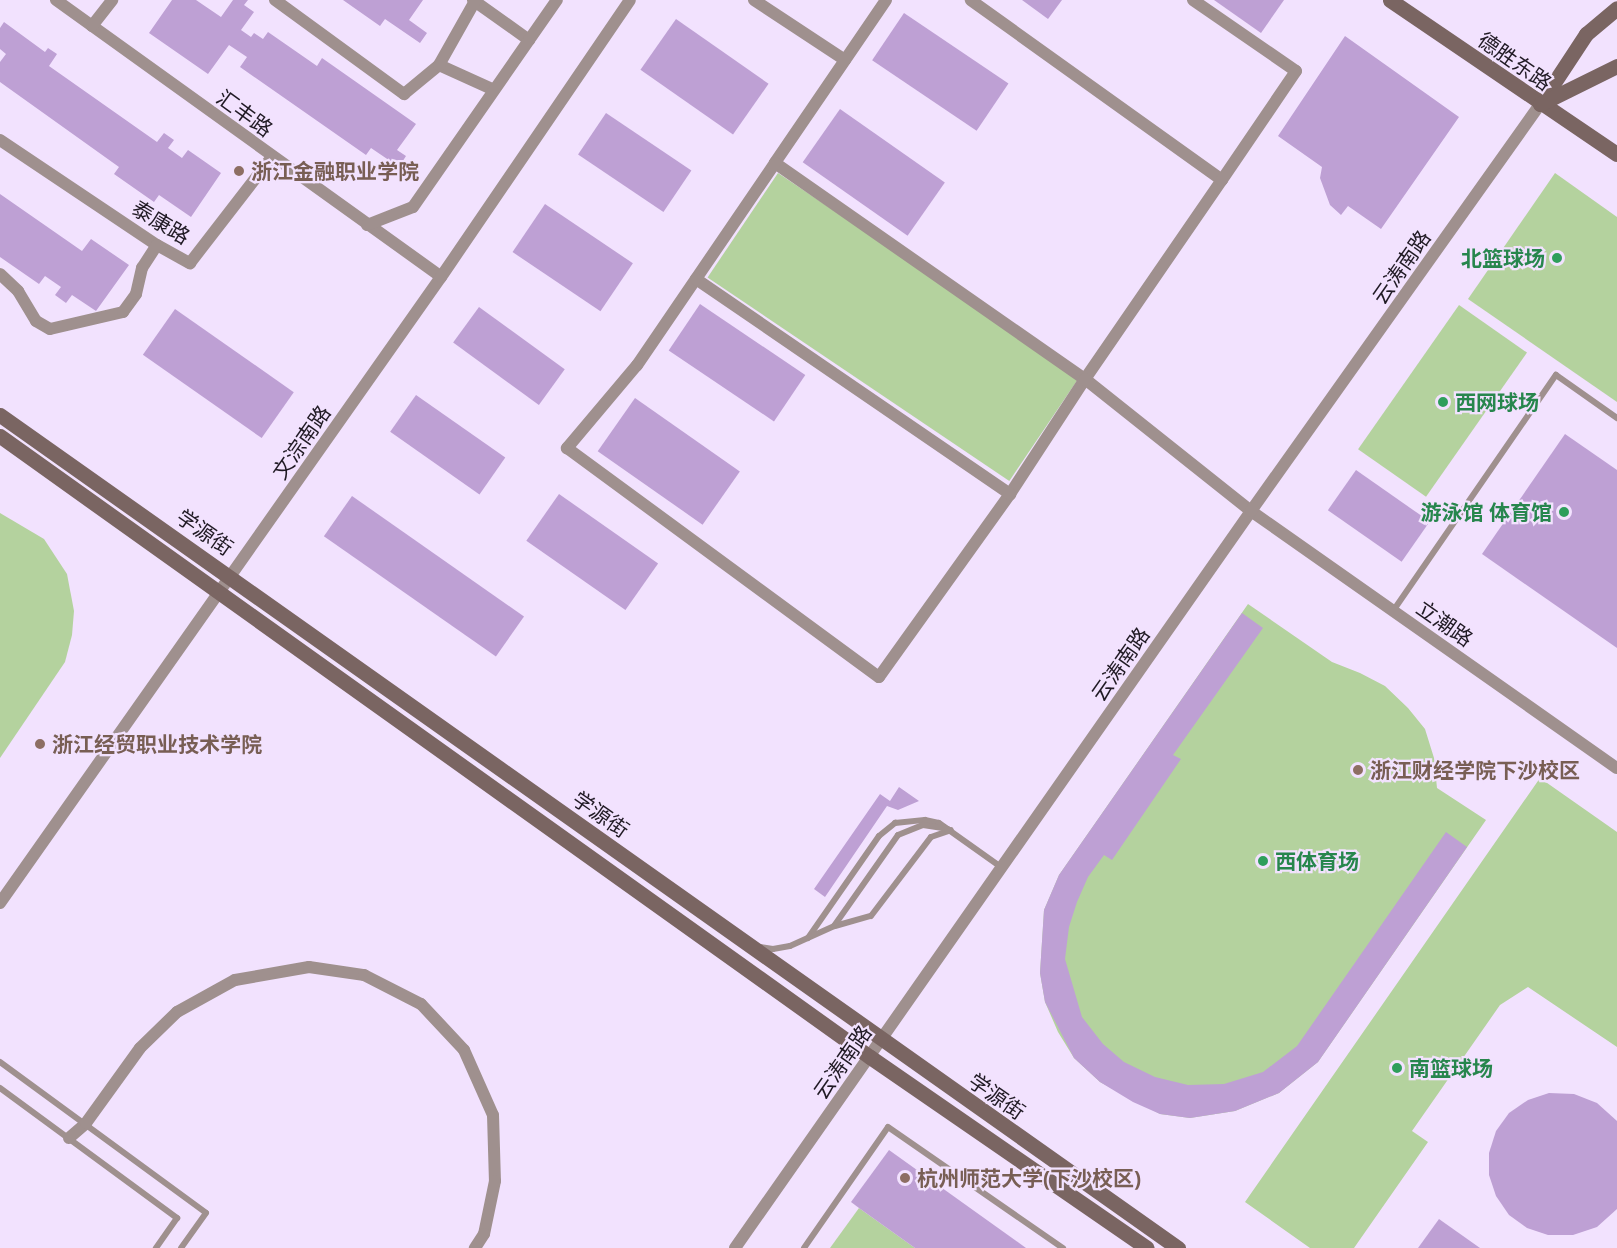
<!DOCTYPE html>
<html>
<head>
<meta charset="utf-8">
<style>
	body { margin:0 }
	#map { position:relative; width:1617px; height:1248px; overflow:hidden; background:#f2e2fe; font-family:"Noto Sans","Noto Sans SC",sans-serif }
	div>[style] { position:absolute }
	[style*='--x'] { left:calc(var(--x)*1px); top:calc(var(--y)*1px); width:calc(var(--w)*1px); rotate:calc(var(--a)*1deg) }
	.green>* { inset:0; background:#b4d29e; transform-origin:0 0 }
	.building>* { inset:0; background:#bea0d4; transform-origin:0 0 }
	.service>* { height:6px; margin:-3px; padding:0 3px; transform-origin:3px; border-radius:3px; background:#9f908e }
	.minor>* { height:12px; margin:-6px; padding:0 6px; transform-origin:6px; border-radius:6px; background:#9f908e }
	.secondary>* { height:15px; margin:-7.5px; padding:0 7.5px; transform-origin:7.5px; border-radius:7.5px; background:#7a6562 }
	.dots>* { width:16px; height:16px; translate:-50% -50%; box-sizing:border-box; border:3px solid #f2e2fe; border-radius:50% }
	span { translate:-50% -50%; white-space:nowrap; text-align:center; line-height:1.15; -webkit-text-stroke:4.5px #f2e2fe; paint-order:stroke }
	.street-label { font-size:21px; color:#201a24 }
	.education-label { font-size:21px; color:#785e54; font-weight:700 }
	.left { translate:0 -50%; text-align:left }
	.leisure-label { font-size:21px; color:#27864d; font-weight:700 }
	.right { translate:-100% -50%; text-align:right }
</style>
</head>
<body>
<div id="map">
	<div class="green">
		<i style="left:778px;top:173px;width:364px;height:126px;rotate:34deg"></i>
		<i style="clip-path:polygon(1555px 173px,1617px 217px,1617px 402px,1468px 299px)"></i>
		<i style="left:1459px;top:305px;width:83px;height:176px;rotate:35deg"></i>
		<i style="clip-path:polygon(0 513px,44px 539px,67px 574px,74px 611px,72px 635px,65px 662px,0 758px)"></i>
		<i style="clip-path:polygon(1248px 604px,1332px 662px,1360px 673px,1385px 686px,1408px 708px,1425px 729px,1434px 758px,1437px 788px,1486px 820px,1318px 1062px,1279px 1093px,1235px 1111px,1190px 1118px,1160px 1114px,1100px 1082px,1074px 1058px,1058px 1032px,1045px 1002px,1040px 973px,1044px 910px,1059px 875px)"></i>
		<i style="clip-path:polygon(1540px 778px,1617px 832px,1617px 1047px,1528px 987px,1500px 1005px,1412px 1131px,1428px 1142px,1354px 1248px,1310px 1248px,1245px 1202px)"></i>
		<i style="clip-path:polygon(859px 1208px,915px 1248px,830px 1248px)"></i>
	</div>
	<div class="building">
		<i style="clip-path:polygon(172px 0,196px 0,221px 17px,233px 0,248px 0,244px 5px,254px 12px,241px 30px,251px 37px,254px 33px,263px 39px,268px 32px,317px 66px,322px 58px,416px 124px,397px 150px,406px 156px,399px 167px,371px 148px,366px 155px,240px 67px,247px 57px,229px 45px,208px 74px,149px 33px)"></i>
		<i style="clip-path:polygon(343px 0,423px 0,409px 20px,427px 33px,420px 43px,385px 19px,380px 26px)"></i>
		<i style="clip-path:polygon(1022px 0,1062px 0,1048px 19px)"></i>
		<i style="clip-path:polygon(1214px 0,1284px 0,1261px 33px)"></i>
		<i style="left:904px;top:13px;width:126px;height:57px;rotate:34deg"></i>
		<i style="left:676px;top:19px;width:113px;height:62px;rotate:35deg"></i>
		<i style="clip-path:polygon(4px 22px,45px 52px,48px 48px,57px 54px,49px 66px,157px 142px,164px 133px,174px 140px,168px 148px,182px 158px,188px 150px,221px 173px,191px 217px,159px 195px,154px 202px,114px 174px,119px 167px,0 82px,0 62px,6px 54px,0 49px,0 28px)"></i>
		<i style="clip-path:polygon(1345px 36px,1459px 117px,1381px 229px,1348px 206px,1341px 215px,1330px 205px,1320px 178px,1322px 167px,1278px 136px)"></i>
		<i style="left:840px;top:109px;width:128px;height:65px;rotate:35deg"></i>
		<i style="left:606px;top:113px;width:103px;height:50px;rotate:34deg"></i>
		<i style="clip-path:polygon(0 194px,82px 251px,91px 239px,129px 265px,96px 311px,72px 295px,66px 303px,55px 295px,61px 287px,45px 276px,39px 284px,0 257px)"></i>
		<i style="left:545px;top:204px;width:106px;height:58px;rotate:34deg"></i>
		<i style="left:700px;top:304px;width:127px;height:56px;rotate:34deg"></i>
		<i style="left:479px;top:307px;width:106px;height:44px;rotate:36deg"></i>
		<i style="left:175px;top:309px;width:145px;height:56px;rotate:35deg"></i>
		<i style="left:416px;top:395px;width:109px;height:45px;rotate:35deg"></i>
		<i style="left:635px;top:398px;width:128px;height:65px;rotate:35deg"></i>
		<i style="clip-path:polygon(1565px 434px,1617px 470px,1617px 648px,1482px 554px)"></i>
		<i style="left:1356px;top:470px;width:90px;height:49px;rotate:35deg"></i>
		<i style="left:559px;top:494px;width:121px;height:57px;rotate:35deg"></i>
		<i style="left:352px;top:496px;width:210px;height:49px;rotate:35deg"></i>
		<i style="clip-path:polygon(1242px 613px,1263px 628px,1173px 755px,1181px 759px,1112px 860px,1104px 855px,1088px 877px,1077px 902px,1069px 927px,1065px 959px,1082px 1017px,1103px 1044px,1124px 1062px,1155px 1077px,1188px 1085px,1224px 1084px,1263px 1072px,1297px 1046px,1446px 832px,1467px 847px,1318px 1062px,1279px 1093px,1235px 1111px,1190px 1118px,1160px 1114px,1133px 1102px,1100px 1082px,1074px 1058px,1045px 1002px,1040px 973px,1044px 910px,1059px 875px)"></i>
		<i style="clip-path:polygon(899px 787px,919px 801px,898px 810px,887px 806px,825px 897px,814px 889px,880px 794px,890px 801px)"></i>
		<i style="clip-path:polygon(1549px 1093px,1574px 1094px,1597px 1103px,1617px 1121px,1617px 1209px,1597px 1227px,1573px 1235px,1548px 1235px,1527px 1228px,1509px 1215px,1496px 1196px,1489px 1175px,1489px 1153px,1496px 1131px,1509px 1113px,1528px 1100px)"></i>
		<i style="clip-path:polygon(889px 1150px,1026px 1248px,915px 1248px,859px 1208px,851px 1202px)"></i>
		<i style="clip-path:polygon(1439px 1219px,1480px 1248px,1418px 1248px)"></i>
	</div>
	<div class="service">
		<i style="--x:1393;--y:611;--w:287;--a:-55.4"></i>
		<i style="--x:1556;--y:375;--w:75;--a:35.2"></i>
		<i style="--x:835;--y:926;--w:37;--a:-16"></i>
		<i style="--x:871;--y:916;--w:99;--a:-52.8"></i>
		<i style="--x:931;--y:837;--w:21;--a:-19"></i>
		<i style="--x:808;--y:938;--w:124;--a:-55.2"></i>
		<i style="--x:879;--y:836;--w:21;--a:-39"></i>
		<i style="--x:895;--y:823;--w:30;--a:-6"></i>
		<i style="--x:925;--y:820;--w:14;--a:12"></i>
		<i style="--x:939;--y:823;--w:76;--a:35.4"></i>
		<i style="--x:760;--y:947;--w:13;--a:9"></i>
		<i style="--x:773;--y:949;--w:17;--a:-10"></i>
		<i style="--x:790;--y:946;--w:48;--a:-24.4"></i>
		<i style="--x:834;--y:926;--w:111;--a:-54.9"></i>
		<i style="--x:898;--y:835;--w:27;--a:-22"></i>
		<i style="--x:923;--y:825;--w:25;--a:9"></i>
		<i style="--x:0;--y:1062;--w:255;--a:36.2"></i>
		<i style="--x:206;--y:1213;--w:43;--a:125.5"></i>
		<i style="--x:0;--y:1088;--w:220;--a:36.3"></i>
		<i style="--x:177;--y:1218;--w:37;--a:125"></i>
		<i style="--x:804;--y:1248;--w:147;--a:-55.2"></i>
		<i style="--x:888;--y:1127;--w:213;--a:34.7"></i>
	</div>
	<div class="minor">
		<i style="--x:56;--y:0;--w:474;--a:35.7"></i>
		<i style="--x:275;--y:0;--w:160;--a:36.1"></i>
		<i style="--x:404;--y:94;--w:45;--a:-39.6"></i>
		<i style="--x:439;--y:65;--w:60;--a:24.4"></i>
		<i style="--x:473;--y:0;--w:69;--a:35.5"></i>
		<i style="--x:754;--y:0;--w:109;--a:33.4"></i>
		<i style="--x:886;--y:0;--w:197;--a:124.3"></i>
		<i style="--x:775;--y:163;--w:378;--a:34.9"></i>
		<i style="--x:1085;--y:379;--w:242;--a:-55.5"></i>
		<i style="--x:1222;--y:180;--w:309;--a:-144.4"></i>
		<i style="--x:1193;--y:0;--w:125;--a:34.6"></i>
		<i style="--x:1296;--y:71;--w:132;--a:124.2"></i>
		<i style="--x:92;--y:26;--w:33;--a:-52"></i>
		<i style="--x:439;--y:65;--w:73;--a:-60.6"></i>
		<i style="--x:0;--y:140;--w:189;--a:33.8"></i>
		<i style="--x:157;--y:245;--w:38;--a:29"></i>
		<i style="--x:190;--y:263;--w:134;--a:-52.3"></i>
		<i style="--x:775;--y:163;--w:245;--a:124.3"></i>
		<i style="--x:637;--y:365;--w:109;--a:130.1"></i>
		<i style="--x:567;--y:448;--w:387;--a:36.3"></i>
		<i style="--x:879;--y:677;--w:225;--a:-54.4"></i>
		<i style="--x:1010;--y:494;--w:137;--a:-56.9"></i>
		<i style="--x:1085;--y:379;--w:212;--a:38.5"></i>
		<i style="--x:1251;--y:511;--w:447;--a:35.1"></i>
		<i style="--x:367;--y:225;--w:49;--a:-21.4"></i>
		<i style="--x:413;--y:207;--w:252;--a:-55.2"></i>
		<i style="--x:0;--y:274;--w:25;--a:43"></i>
		<i style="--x:18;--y:291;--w:35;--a:59"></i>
		<i style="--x:36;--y:321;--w:16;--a:30"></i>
		<i style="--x:50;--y:329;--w:75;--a:-13.1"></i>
		<i style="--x:123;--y:312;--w:22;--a:-54"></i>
		<i style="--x:136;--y:294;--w:27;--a:-77"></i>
		<i style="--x:142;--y:268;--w:27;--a:-57"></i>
		<i style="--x:696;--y:279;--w:381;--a:34.4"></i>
		<i style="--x:0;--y:903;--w:766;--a:-54.84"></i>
		<i style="--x:441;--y:277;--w:335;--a:-55.7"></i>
		<i style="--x:69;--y:1138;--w:23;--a:-41"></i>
		<i style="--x:86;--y:1123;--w:92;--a:-54.2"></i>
		<i style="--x:140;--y:1048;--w:52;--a:-44.2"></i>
		<i style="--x:177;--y:1012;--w:66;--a:-28.9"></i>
		<i style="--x:235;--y:980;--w:75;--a:-10"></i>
		<i style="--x:309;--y:967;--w:56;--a:8.3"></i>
		<i style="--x:364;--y:975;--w:64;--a:27"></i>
		<i style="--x:421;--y:1004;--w:63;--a:46.9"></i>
		<i style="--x:464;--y:1050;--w:71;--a:66"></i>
		<i style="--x:493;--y:1115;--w:66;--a:88.3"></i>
		<i style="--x:495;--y:1181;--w:54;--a:101.7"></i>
		<i style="--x:484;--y:1234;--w:17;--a:123"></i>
		<i style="--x:735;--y:1248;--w:900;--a:-55"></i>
		<i style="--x:1251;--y:511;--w:499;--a:-54.6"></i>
	</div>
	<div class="secondary">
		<i style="--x:1390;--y:0;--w:274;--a:34.2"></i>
		<i style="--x:1540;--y:104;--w:84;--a:-56.7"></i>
		<i style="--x:1586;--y:34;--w:40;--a:-40"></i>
		<i style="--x:1540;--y:104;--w:86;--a:-26.3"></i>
		<i style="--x:0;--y:415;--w:1443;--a:35.27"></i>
		<i style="--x:0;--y:436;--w:1069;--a:35.52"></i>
		<i style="--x:870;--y:1057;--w:336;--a:34.6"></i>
	</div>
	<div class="dots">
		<i style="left:239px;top:171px;background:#8d6e63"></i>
		<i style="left:1557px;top:258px;background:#2e9e5b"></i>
		<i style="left:1443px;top:402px;background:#2e9e5b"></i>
		<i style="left:1564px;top:512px;background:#2e9e5b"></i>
		<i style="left:40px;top:744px;background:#8d6e63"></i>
		<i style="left:1358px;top:770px;background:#8d6e63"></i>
		<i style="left:1263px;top:861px;background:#2e9e5b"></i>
		<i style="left:1397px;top:1068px;background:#2e9e5b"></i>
		<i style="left:905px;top:1178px;background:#8d6e63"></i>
	</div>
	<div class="street-label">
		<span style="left:1515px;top:61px;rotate:35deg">德胜东路</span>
		<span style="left:245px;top:113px;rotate:36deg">汇丰路</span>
		<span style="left:161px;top:222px;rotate:31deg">泰康路</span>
		<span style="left:1401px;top:267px;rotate:-55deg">云涛南路</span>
		<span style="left:301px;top:442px;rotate:-55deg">文淙南路</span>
		<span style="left:205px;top:532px;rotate:35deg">学源街</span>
		<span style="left:1445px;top:623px;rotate:35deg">立潮路</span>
		<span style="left:1120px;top:664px;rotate:-55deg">云涛南路</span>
		<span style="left:601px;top:814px;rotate:35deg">学源街</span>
		<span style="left:842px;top:1062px;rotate:-55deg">云涛南路</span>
		<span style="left:997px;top:1096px;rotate:35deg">学源街</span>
	</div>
	<div class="education-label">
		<span class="left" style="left:251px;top:171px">浙江金融职业学院</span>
		<span class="left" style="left:52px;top:744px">浙江经贸职业技术学院</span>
		<span class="left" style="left:1370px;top:770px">浙江财经学院下沙校区</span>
		<span class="left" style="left:917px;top:1178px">杭州师范大学(下沙校区)</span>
	</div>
	<div class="leisure-label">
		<span class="right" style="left:1545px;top:258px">北篮球场</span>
		<span class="left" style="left:1455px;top:402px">西网球场</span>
		<span class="right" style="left:1552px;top:512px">游泳馆 体育馆</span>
		<span class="left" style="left:1275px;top:861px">西体育场</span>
		<span class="left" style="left:1409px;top:1068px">南篮球场</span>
	</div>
</div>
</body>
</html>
